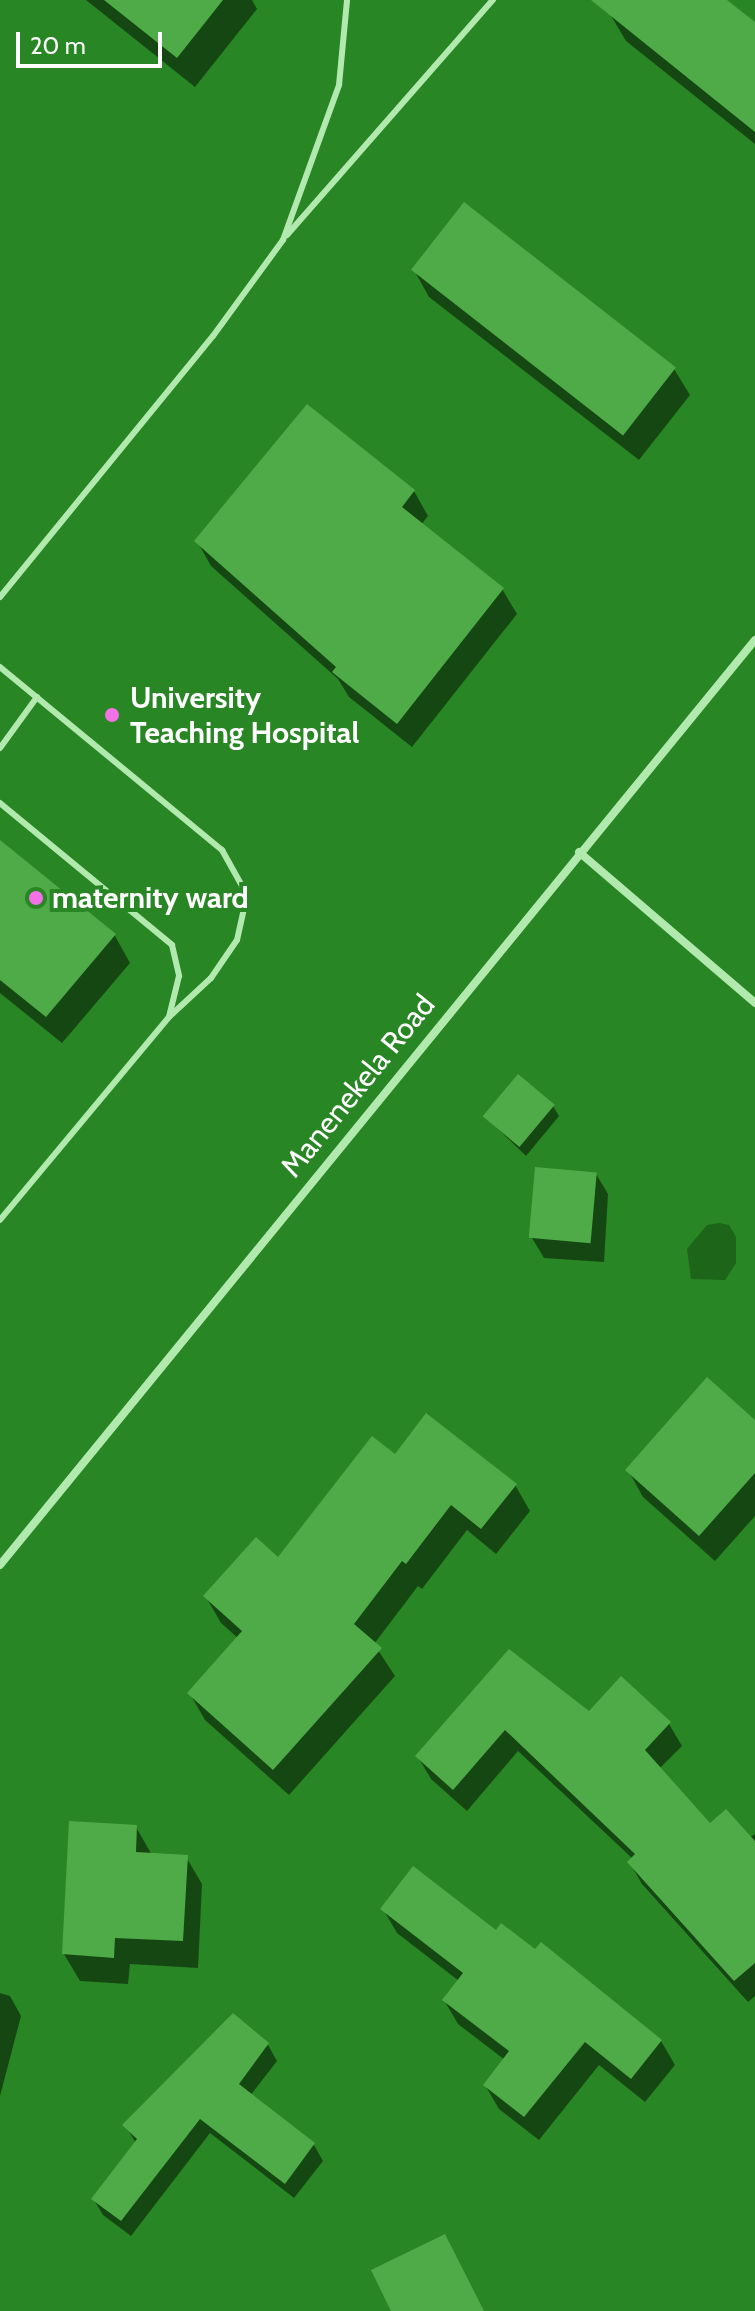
<!DOCTYPE html>
<html>
<head>
<meta charset="utf-8">
<style>
	body { margin:0 }
	#map { position:relative; width:755px; height:2311px; overflow:hidden; background:#298624; font-family:Cabin,sans-serif }
	div>[style] { position:absolute }
	[style*='--x'] { left:calc(var(--x)*1px); top:calc(var(--y)*1px); width:calc(var(--w)*1px); rotate:calc(var(--a)*1deg) }
	.water>* { inset:0; background:#1c6519 }
	.shadow>* { inset:0; background:#0007 }
	.building>* { inset:0; background:#4fab48; transform-origin:0 0 }
	.service>* { height:6px; margin:-3px; padding:0 3px; transform-origin:3px; border-radius:3px; background:#b2e9ae }
	.minor>* { height:8px; margin:-4px; padding:0 4px; transform-origin:4px; border-radius:4px; background:#b2e9ae }
	.dots>* { width:22px; height:22px; translate:-50% -50%; box-sizing:border-box; border:4px solid #298624; border-radius:50% }
	span { translate:-50% -50%; white-space:nowrap; text-align:center; line-height:1.15; -webkit-text-stroke:8px #298624; paint-order:stroke }
	.poi-label { font-size:30px; color:#fff; font-weight:700 }
	.left { translate:0 -50%; text-align:left }
	.street-label { font-size:30px; color:#fff }
	.scale { position:absolute; left:16px; top:32px; width:146px; height:36px; box-sizing:border-box; border:4px solid #fff; border-top:0; padding-left:10px; font-size:24px; line-height:28px; white-space:nowrap; color:#fff; -webkit-text-stroke:6px #298624; paint-order:stroke }
</style>
</head>
<body>
<div id="map">
	<div class="water">
		<i style="clip-path:polygon(719px 1223px,729px 1225px,736px 1237px,736px 1263px,725px 1280px,691px 1279px,687px 1249px,707px 1225px)"></i>
	</div>
	<div class="shadow">
		<i style="clip-path:polygon(86px 0,252px 0,257px 9px,195px 87px)"></i>
		<i style="clip-path:polygon(621px 0,724px 0,755px 25px,755px 144px,626px 41px,610px 14px)"></i>
		<i style="clip-path:polygon(414px 270px,674px 369px,690px 395px,639px 460px,429px 297px)"></i>
		<i style="clip-path:polygon(414px 491px,428px 516px,421px 525px,502px 589px,517px 614px,412px 747px,349px 697px,338px 679px,211px 566px,197px 541px)"></i>
		<i style="clip-path:polygon(0 843px,115px 936px,130px 963px,62px 1043px,0 993px)"></i>
		<i style="clip-path:polygon(553px 1106px,559px 1116px,526px 1156px,486px 1117px)"></i>
		<i style="clip-path:polygon(596px 1174px,608px 1194px,604px 1262px,544px 1258px,532px 1238px)"></i>
		<i style="clip-path:polygon(755px 1423px,755px 1516px,715px 1561px,643px 1497px,628px 1470px)"></i>
		<i style="clip-path:polygon(396px 1457px,515px 1485px,530px 1511px,496px 1554px,467px 1530px,422px 1589px,418px 1586px,374px 1644px,395px 1676px,289px 1795px,205px 1720px,190px 1694px,239px 1639px,221px 1623px,206px 1597px,279px 1559px)"></i>
		<i style="clip-path:polygon(509px 1651px,589px 1713px,669px 1724px,682px 1746px,659px 1769px,710px 1826px,749px 1838px,755px 1834px,755px 1996px,748px 2002px,642px 1884px,629px 1862px,633px 1859px,518px 1751px,467px 1811px,431px 1779px,418px 1757px)"></i>
		<i style="clip-path:polygon(136px 1827px,152px 1855px,186px 1857px,202px 1884px,198px 1968px,130px 1964px,128px 1984px,80px 1981px,64px 1954px)"></i>
		<i style="clip-path:polygon(383px 1909px,496px 1933px,661px 2041px,675px 2065px,645px 2102px,599px 2065px,539px 2140px,499px 2109px,485px 2085px,505px 2060px,458px 2024px,444px 2000px,459px 1981px,397px 1933px)"></i>
		<i style="clip-path:polygon(0 1993px,10px 1996px,21px 2016px,0 2096px)"></i>
		<i style="clip-path:polygon(268px 2045px,277px 2061px,250px 2096px,314px 2145px,323px 2161px,294px 2198px,210px 2133px,131px 2236px,103px 2215px,94px 2200px,136px 2143px,125px 2125px)"></i>
	</div>
	<div class="building">
		<i style="clip-path:polygon(104px 0,223px 0,177px 58px)"></i>
		<i style="clip-path:polygon(591px 0,727px 0,755px 22px,755px 132px)"></i>
		<i style="left:464px;top:202px;width:269px;height:86px;rotate:38deg"></i>
		<i style="clip-path:polygon(307px 404px,415px 490px,402px 507px,504px 588px,397px 724px,332px 672px,336px 667px,194px 541px)"></i>
		<i style="clip-path:polygon(0 840px,116px 934px,46px 1017px,0 980px)"></i>
		<i style="left:518px;top:1074px;width:48px;height:55px;rotate:40deg"></i>
		<i style="left:535px;top:1167px;width:62px;height:71px;rotate:5deg"></i>
		<i style="clip-path:polygon(707px 1377px,755px 1420px,755px 1473px,699px 1536px,625px 1470px)"></i>
		<i style="clip-path:polygon(426px 1413px,517px 1484px,481px 1529px,451px 1505px,406px 1564px,402px 1561px,354px 1624px,382px 1648px,273px 1770px,187px 1693px,242px 1631px,203px 1596px,256px 1537px,278px 1557px,372px 1436px,395px 1454px)"></i>
		<i style="clip-path:polygon(509px 1649px,589px 1711px,621px 1676px,671px 1722px,645px 1750px,710px 1823px,726px 1809px,755px 1841px,755px 1963px,734px 1981px,627px 1862px,635px 1854px,505px 1730px,453px 1790px,415px 1756px)"></i>
		<i style="clip-path:polygon(69px 1821px,137px 1825px,136px 1852px,188px 1855px,183px 1941px,115px 1938px,114px 1958px,62px 1954px)"></i>
		<i style="clip-path:polygon(413px 1866px,496px 1930px,501px 1923px,535px 1949px,541px 1942px,662px 2040px,631px 2079px,585px 2042px,524px 2117px,483px 2085px,509px 2051px,442px 2000px,463px 1973px,380px 1909px)"></i>
		<i style="clip-path:polygon(233px 2013px,269px 2043px,239px 2084px,315px 2143px,285px 2184px,200px 2119px,121px 2221px,91px 2199px,137px 2139px,122px 2125px)"></i>
		<i style="clip-path:polygon(445px 2234px,484px 2311px,391px 2311px,371px 2270px)"></i>
	</div>
	<div class="service">
		<i style="--x:287;--y:235;--w:313;--a:-48.8"></i>
		<i style="--x:0;--y:597;--w:337;--a:-50.8"></i>
		<i style="--x:213;--y:336;--w:119;--a:-53.9"></i>
		<i style="--x:283;--y:240;--w:165;--a:-70.1"></i>
		<i style="--x:339;--y:85;--w:85;--a:-84.6"></i>
		<i style="--x:0;--y:667;--w:288;--a:39.5"></i>
		<i style="--x:222;--y:850;--w:51;--a:60.9"></i>
		<i style="--x:247;--y:895;--w:46;--a:102.5"></i>
		<i style="--x:237;--y:940;--w:46;--a:124.4"></i>
		<i style="--x:211;--y:978;--w:57;--a:137.1"></i>
		<i style="--x:169;--y:1017;--w:264;--a:129.8"></i>
		<i style="--x:0;--y:748;--w:63;--a:-54"></i>
		<i style="--x:0;--y:803;--w:223;--a:39.5"></i>
		<i style="--x:172;--y:945;--w:32;--a:77"></i>
		<i style="--x:179;--y:976;--w:42;--a:103.7"></i>
	</div>
	<div class="minor">
		<i style="--x:579;--y:852;--w:232;--a:40.6"></i>
		<i style="--x:0;--y:1565;--w:1194;--a:-50.78"></i>
	</div>
	<div class="dots">
		<i style="left:112px;top:715px;background:#f371e7"></i>
		<i style="left:36px;top:898px;background:#f371e7"></i>
	</div>
	<div class="poi-label">
		<span class="left" style="left:130px;top:715px">University<br>Teaching Hospital</span>
		<span class="left" style="left:52px;top:898px">maternity ward</span>
	</div>
	<div class="street-label">
		<span style="left:358px;top:1086px;rotate:-51deg">Manenekela Road</span>
	</div>
	<div class="scale">20 m</div>
</div>
</body>
</html>
